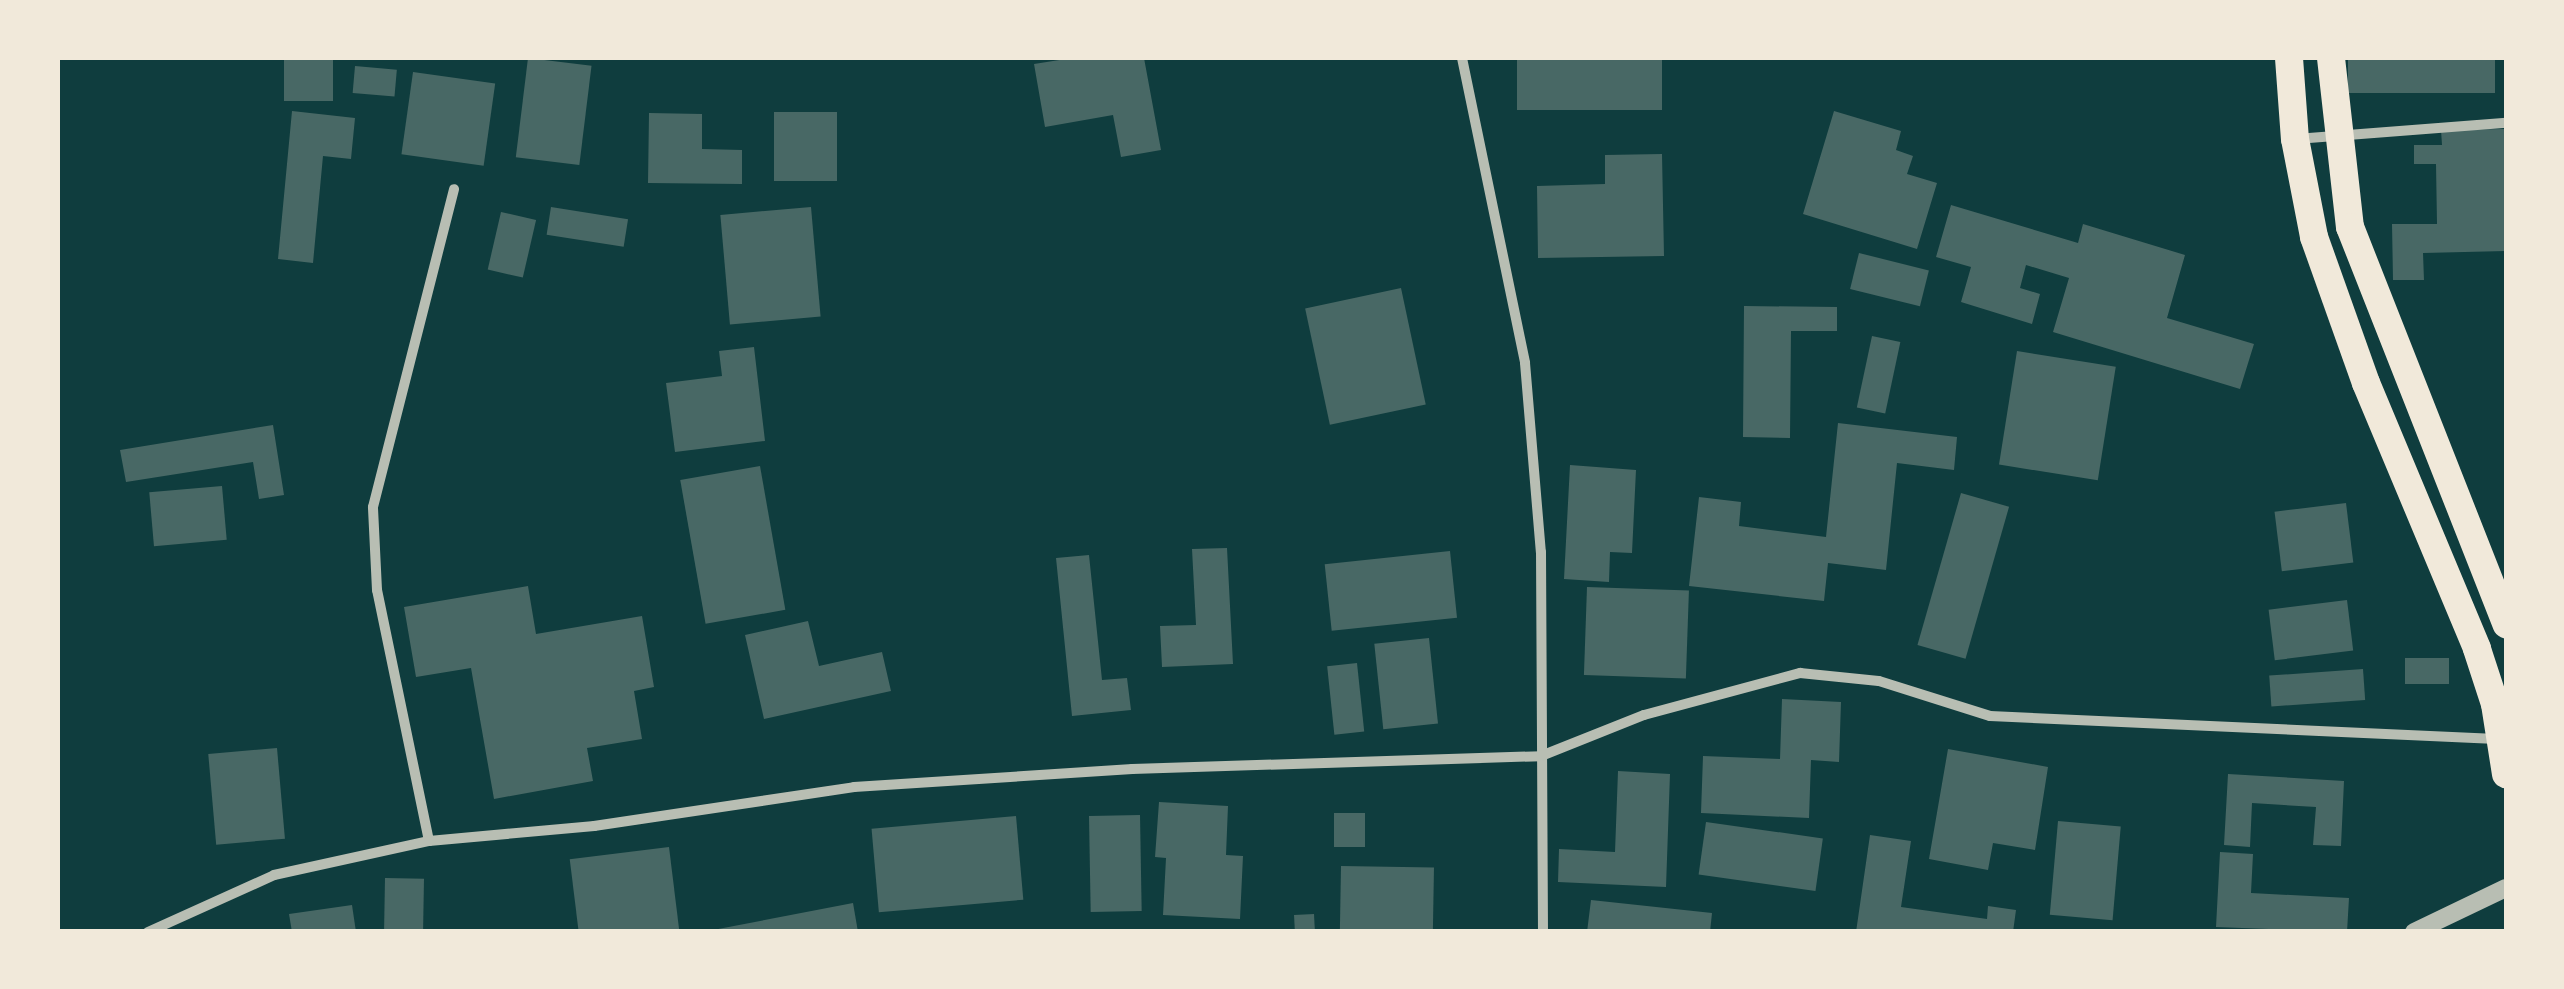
<!DOCTYPE html>
<html>
<head>
<meta charset="utf-8">
<style>
	body { margin:0 }
	#map { position:relative; width:2564px; height:989px; overflow:hidden; background:#0f3d3e; font-family:"IBM Plex Serif",serif }
	div>[style] { position:absolute }
	[style*='--x'] { left:calc(var(--x)*1px); top:calc(var(--y)*1px); width:calc(var(--w)*1px); rotate:calc(var(--a)*1deg) }
	.building>* { inset:0; background:#486865; transform-origin:0 0 }
	.minor>* { height:10px; margin:-5px; padding:0 5px; transform-origin:5px; border-radius:5px; background:#b8beb3 }
	.tertiary>* { height:18px; margin:-9px; padding:0 9px; transform-origin:9px; border-radius:9px; background:#b8beb3 }
	.trunk>* { height:28px; margin:-14px; padding:0 14px; transform-origin:14px; border-radius:14px; background:#f1e9da }
	span { translate:-50% -50%; white-space:nowrap; text-align:center; line-height:1.15; -webkit-text-stroke:10px #f1e9da; paint-order:stroke }
	.frame { position:absolute; inset:0; border:60px solid #f1e9da; pointer-events:none }
</style>
</head>
<body>
<div id="map">
	<div class="building">
		<i style="left:284px;top:58px;width:49px;height:43px"></i>
		<i style="left:528px;top:58px;width:64px;height:100px;rotate:7deg"></i>
		<i style="clip-path:polygon(1072px 58px,1144px 58px,1161px 150px,1121px 157px,1113px 115px,1045px 127px,1034px 64px)"></i>
		<i style="left:1517px;top:58px;width:145px;height:52px"></i>
		<i style="left:2348px;top:58px;width:147px;height:35px"></i>
		<i style="left:355px;top:66px;width:42px;height:27px;rotate:5deg"></i>
		<i style="left:413px;top:72px;width:83px;height:83px;rotate:8deg"></i>
		<i style="clip-path:polygon(292px 111px,355px 118px,351px 159px,323px 156px,313px 263px,278px 259px)"></i>
		<i style="clip-path:polygon(1834px 111px,1901px 131px,1896px 150px,1913px 156px,1907px 174px,1937px 183px,1917px 249px,1803px 214px)"></i>
		<i style="left:774px;top:112px;width:63px;height:69px"></i>
		<i style="clip-path:polygon(649px 113px,702px 114px,702px 149px,742px 150px,742px 184px,648px 183px)"></i>
		<i style="clip-path:polygon(2506px 129px,2506px 251px,2423px 253px,2424px 280px,2393px 280px,2392px 224px,2437px 224px,2436px 164px,2414px 164px,2414px 145px,2442px 145px,2441px 130px)"></i>
		<i style="clip-path:polygon(1662px 154px,1664px 256px,1538px 258px,1537px 186px,1605px 184px,1605px 155px)"></i>
		<i style="clip-path:polygon(1951px 205px,2078px 243px,2083px 224px,2185px 255px,2167px 318px,2254px 344px,2240px 389px,2053px 332px,2069px 278px,2026px 265px,2020px 288px,2040px 294px,2032px 324px,1961px 302px,1971px 267px,1936px 257px)"></i>
		<i style="left:551px;top:207px;width:78px;height:28px;rotate:9deg"></i>
		<i style="left:811px;top:207px;width:110px;height:91px;rotate:85deg"></i>
		<i style="left:501px;top:212px;width:36px;height:59px;rotate:13deg"></i>
		<i style="left:1859px;top:253px;width:72px;height:37px;rotate:14deg"></i>
		<i style="left:1401px;top:288px;width:119px;height:98px;rotate:78deg"></i>
		<i style="clip-path:polygon(1744px 306px,1837px 307px,1837px 331px,1791px 331px,1790px 438px,1743px 437px)"></i>
		<i style="left:1872px;top:336px;width:29px;height:73px;rotate:12deg"></i>
		<i style="clip-path:polygon(754px 347px,765px 441px,675px 452px,666px 383px,722px 376px,719px 351px)"></i>
		<i style="left:2017px;top:351px;width:100px;height:115px;rotate:9deg"></i>
		<i style="clip-path:polygon(1838px 423px,1957px 437px,1954px 470px,1897px 463px,1886px 570px,1828px 563px,1824px 601px,1689px 586px,1699px 497px,1741px 502px,1739px 526px,1826px 537px)"></i>
		<i style="clip-path:polygon(273px 425px,284px 495px,259px 499px,253px 462px,126px 482px,120px 450px)"></i>
		<i style="clip-path:polygon(1570px 465px,1636px 470px,1632px 553px,1610px 552px,1609px 582px,1564px 579px)"></i>
		<i style="left:760px;top:466px;width:146px;height:81px;rotate:80deg"></i>
		<i style="left:222px;top:486px;width:54px;height:73px;rotate:85deg"></i>
		<i style="left:1961px;top:493px;width:50px;height:158px;rotate:16deg"></i>
		<i style="left:2346px;top:503px;width:60px;height:72px;rotate:83deg"></i>
		<i style="clip-path:polygon(1227px 548px,1233px 664px,1162px 667px,1160px 626px,1196px 625px,1192px 549px)"></i>
		<i style="left:1450px;top:551px;width:67px;height:126px;rotate:84deg"></i>
		<i style="clip-path:polygon(1089px 555px,1102px 680px,1127px 678px,1131px 710px,1072px 716px,1056px 558px)"></i>
		<i style="clip-path:polygon(528px 586px,536px 634px,642px 616px,654px 687px,634px 691px,642px 739px,587px 748px,593px 781px,494px 799px,471px 668px,416px 677px,404px 607px)"></i>
		<i style="left:1587px;top:587px;width:102px;height:88px;rotate:2deg"></i>
		<i style="left:2347px;top:600px;width:51px;height:79px;rotate:83deg"></i>
		<i style="clip-path:polygon(808px 621px,819px 666px,882px 652px,891px 691px,764px 719px,745px 635px)"></i>
		<i style="left:1429px;top:638px;width:86px;height:55px;rotate:84deg"></i>
		<i style="left:2405px;top:658px;width:44px;height:26px"></i>
		<i style="left:1357px;top:663px;width:69px;height:30px;rotate:84deg"></i>
		<i style="left:2363px;top:669px;width:31px;height:94px;rotate:86deg"></i>
		<i style="clip-path:polygon(1782px 699px,1841px 702px,1839px 762px,1811px 760px,1809px 818px,1701px 813px,1703px 756px,1780px 759px)"></i>
		<i style="left:277px;top:748px;width:91px;height:69px;rotate:85deg"></i>
		<i style="clip-path:polygon(1948px 749px,2048px 767px,2035px 850px,1993px 843px,1988px 870px,1929px 859px)"></i>
		<i style="clip-path:polygon(1618px 771px,1670px 774px,1666px 887px,1558px 882px,1559px 849px,1615px 852px)"></i>
		<i style="clip-path:polygon(2228px 774px,2344px 781px,2341px 846px,2313px 845px,2316px 807px,2252px 803px,2250px 847px,2224px 845px)"></i>
		<i style="clip-path:polygon(1159px 802px,1228px 806px,1226px 855px,1243px 856px,1240px 919px,1163px 915px,1166px 858px,1155px 857px)"></i>
		<i style="left:1334px;top:813px;width:31px;height:34px"></i>
		<i style="left:1140px;top:815px;width:96px;height:51px;rotate:89deg"></i>
		<i style="left:1016px;top:816px;width:84px;height:145px;rotate:85deg"></i>
		<i style="left:2058px;top:821px;width:63px;height:94px;rotate:5deg"></i>
		<i style="left:1706px;top:822px;width:118px;height:53px;rotate:8deg"></i>
		<i style="clip-path:polygon(1870px 835px,1911px 841px,1901px 907px,1987px 919px,1988px 906px,2016px 910px,2013px 932px,1856px 932px)"></i>
		<i style="left:669px;top:847px;width:86px;height:100px;rotate:83deg"></i>
		<i style="clip-path:polygon(2220px 852px,2253px 854px,2251px 893px,2349px 898px,2347px 932px,2216px 927px)"></i>
		<i style="left:1341px;top:866px;width:93px;height:66px;rotate:1deg"></i>
		<i style="left:385px;top:878px;width:39px;height:54px;rotate:1deg"></i>
		<i style="clip-path:polygon(1591px 900px,1712px 913px,1710px 932px,1587px 932px)"></i>
		<i style="clip-path:polygon(853px 903px,858px 932px,713px 932px,713px 930px)"></i>
		<i style="clip-path:polygon(352px 905px,356px 932px,292px 932px,289px 914px)"></i>
		<i style="left:1314px;top:914px;width:18px;height:20px;rotate:87deg"></i>
	</div>
	<div class="minor">
		<i style="--x:1462;--y:58;--w:311;--a:78.3"></i>
		<i style="--x:1525;--y:363;--w:190;--a:85.2"></i>
		<i style="--x:1541;--y:552;--w:380;--a:89.7"></i>
		<i style="--x:2296;--y:139;--w:211;--a:-4.4"></i>
		<i style="--x:429;--y:841;--w:256;--a:-101.7"></i>
		<i style="--x:377;--y:590;--w:83;--a:-92.8"></i>
		<i style="--x:373;--y:507;--w:328;--a:-75.7"></i>
		<i style="--x:148;--y:932;--w:138;--a:-24.3"></i>
		<i style="--x:274;--y:875;--w:159;--a:-12.4"></i>
		<i style="--x:429;--y:841;--w:166;--a:-5.2"></i>
		<i style="--x:594;--y:826;--w:263;--a:-8.5"></i>
		<i style="--x:854;--y:787;--w:279;--a:-3.7"></i>
		<i style="--x:1132;--y:769;--w:409;--a:-1.8"></i>
		<i style="--x:1541;--y:756;--w:111;--a:-21.7"></i>
		<i style="--x:1644;--y:715;--w:162;--a:-15.1"></i>
		<i style="--x:1800;--y:673;--w:79;--a:5.8"></i>
		<i style="--x:1879;--y:681;--w:116;--a:17.5"></i>
		<i style="--x:1990;--y:716;--w:507;--a:2.6"></i>
	</div>
	<div class="tertiary">
		<i style="--x:2414;--y:932;--w:102;--a:-25.6"></i>
	</div>
	<div class="trunk">
		<i style="--x:2289;--y:58;--w:81;--a:85.8"></i>
		<i style="--x:2295;--y:139;--w:100;--a:79"></i>
		<i style="--x:2314;--y:237;--w:155;--a:70.4"></i>
		<i style="--x:2366;--y:383;--w:288;--a:67.3"></i>
		<i style="--x:2477;--y:649;--w:58;--a:71.9"></i>
		<i style="--x:2495;--y:704;--w:71;--a:81.1"></i>
		<i style="--x:2331;--y:58;--w:170;--a:83.6"></i>
		<i style="--x:2350;--y:227;--w:427;--a:68.5"></i>
	</div>
	<div class="frame"></div>
</div>
</body>
</html>
